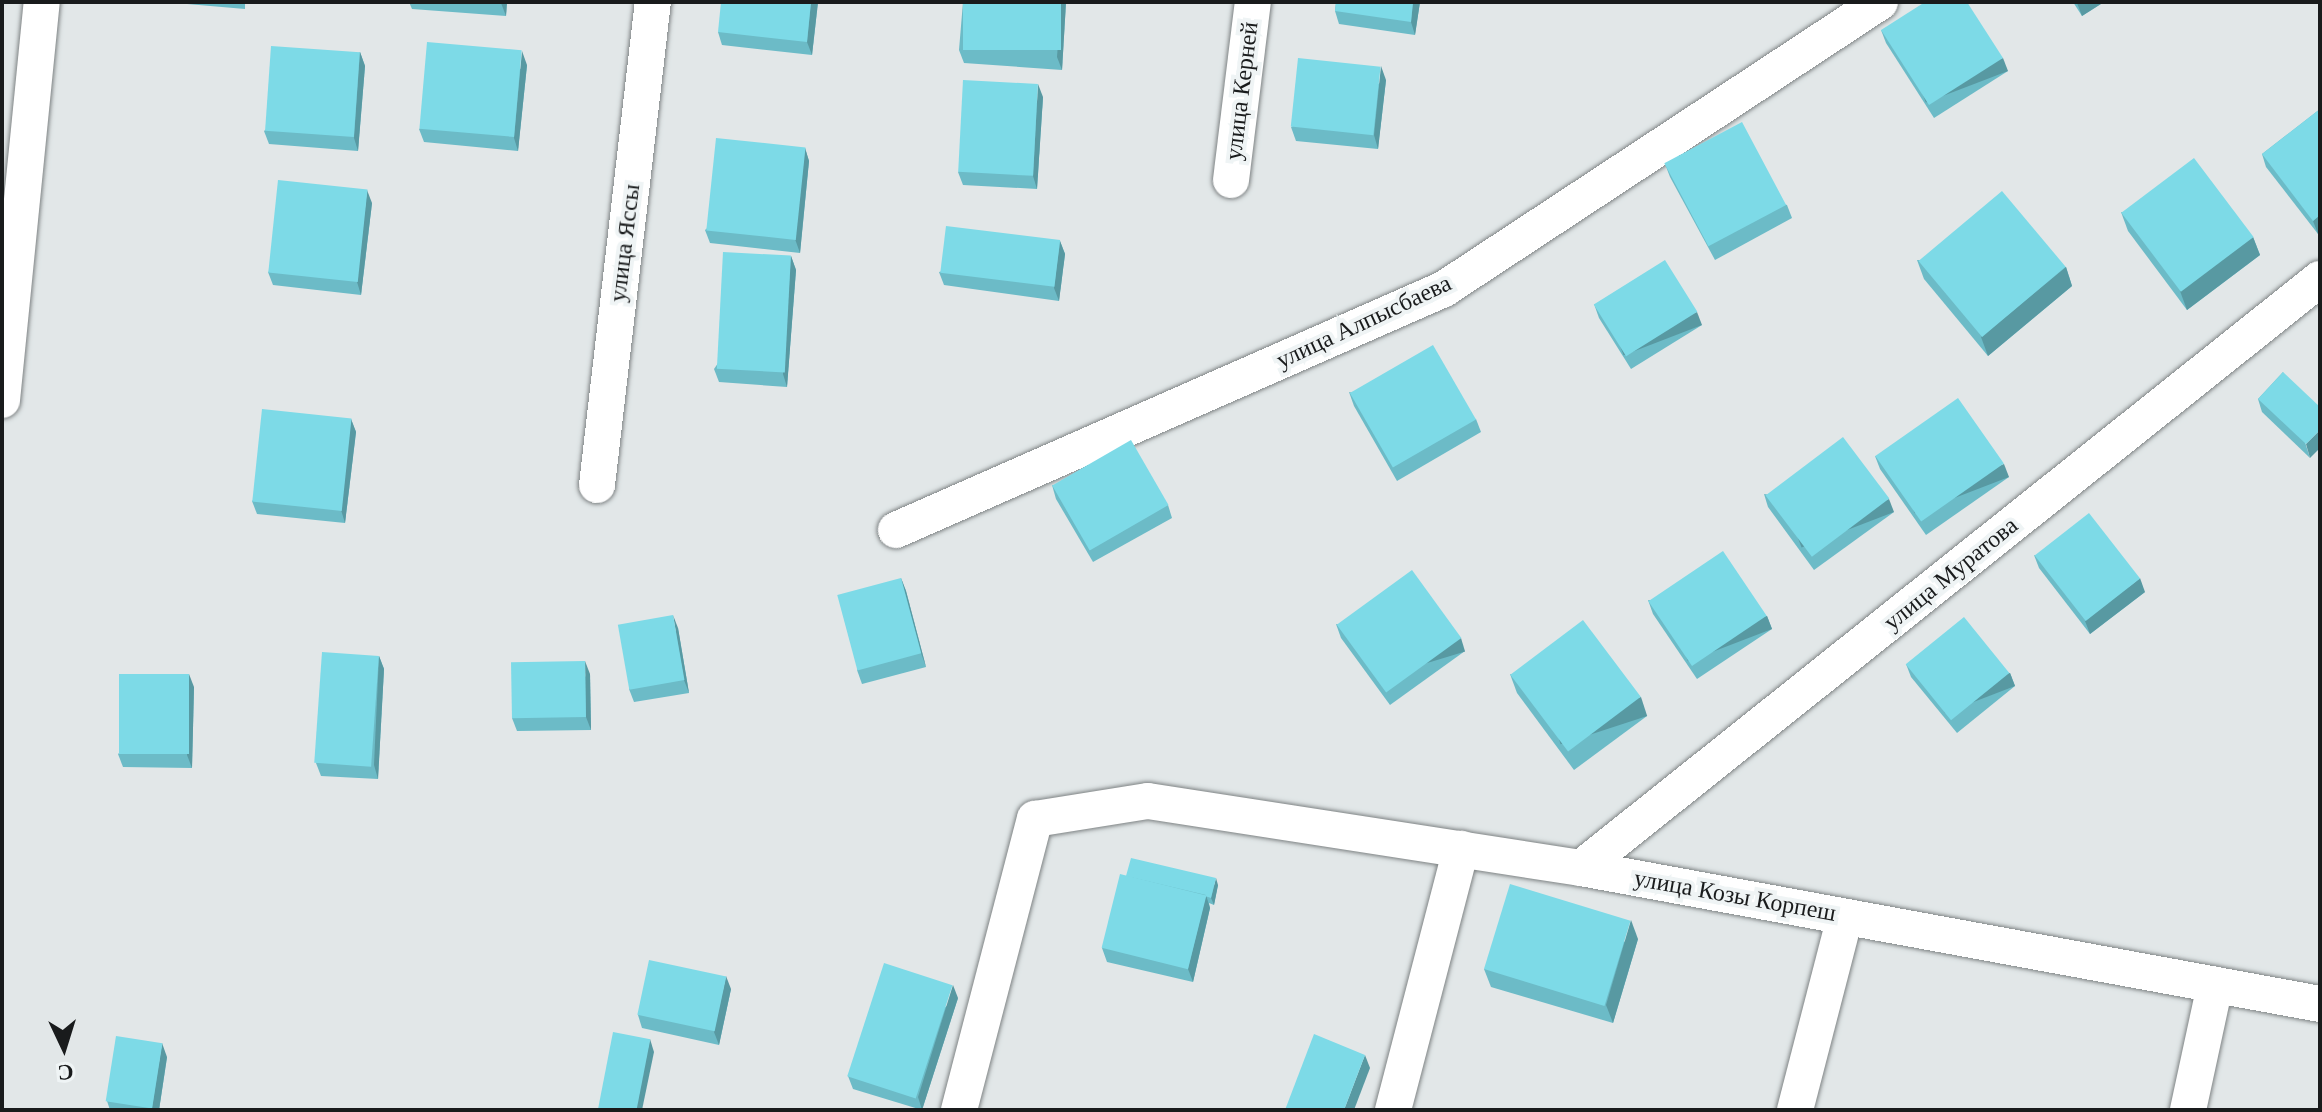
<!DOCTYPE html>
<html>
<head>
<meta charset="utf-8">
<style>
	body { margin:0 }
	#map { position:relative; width:2322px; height:1112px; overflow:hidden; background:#e2e7e8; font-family:"Times New Roman",serif }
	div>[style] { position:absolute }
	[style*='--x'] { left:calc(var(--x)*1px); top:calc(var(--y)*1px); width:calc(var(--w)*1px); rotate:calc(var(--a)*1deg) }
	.roads { filter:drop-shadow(0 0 2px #7e8384) drop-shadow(0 0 2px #7e8384) }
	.minor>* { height:36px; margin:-18px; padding:0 18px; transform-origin:18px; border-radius:18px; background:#fff }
	.wall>* { inset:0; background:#6cbbc7 }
	.shaded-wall>* { inset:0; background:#5899a2; transform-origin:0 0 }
	.building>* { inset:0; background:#7ddae7; transform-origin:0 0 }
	span { translate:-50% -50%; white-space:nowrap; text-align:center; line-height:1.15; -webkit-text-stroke:8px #eff4f5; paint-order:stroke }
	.street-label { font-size:24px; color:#191b1c }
	.frame { position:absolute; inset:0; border:4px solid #191b1c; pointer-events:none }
	.north { position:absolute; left:24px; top:1008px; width:80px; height:80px; -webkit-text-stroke:6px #eff4f5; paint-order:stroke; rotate:176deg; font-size:22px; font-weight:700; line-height:32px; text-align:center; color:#191b1c }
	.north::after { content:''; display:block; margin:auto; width:28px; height:36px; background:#191b1c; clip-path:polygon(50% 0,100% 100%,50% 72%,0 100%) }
</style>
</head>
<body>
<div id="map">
	<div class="roads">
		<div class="minor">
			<i style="--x:1231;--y:180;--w:179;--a:-83"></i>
			<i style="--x:2;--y:400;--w:400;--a:-84.3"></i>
			<i style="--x:597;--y:485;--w:486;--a:-83.4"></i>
			<i style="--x:896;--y:530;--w:599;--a:-23.74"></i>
			<i style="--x:1444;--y:289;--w:522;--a:-33.36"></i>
			<i style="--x:1581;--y:868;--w:945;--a:-38.56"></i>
			<i style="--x:959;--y:1110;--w:301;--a:-75.4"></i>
			<i style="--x:1035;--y:819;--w:114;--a:-9.1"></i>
			<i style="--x:1148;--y:801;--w:438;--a:8.8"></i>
			<i style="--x:1581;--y:868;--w:751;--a:10.43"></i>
			<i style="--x:1393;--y:1110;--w:270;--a:-75.4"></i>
			<i style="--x:1795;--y:1110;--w:199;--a:-75.5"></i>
			<i style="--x:2188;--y:1110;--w:128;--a:-77.8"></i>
		</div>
	</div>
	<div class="wall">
		<i style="clip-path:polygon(164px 2px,245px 2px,245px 9px)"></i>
		<i style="clip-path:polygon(409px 2px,507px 2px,506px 16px,412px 9px)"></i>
		<i style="clip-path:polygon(818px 2px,812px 55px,722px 45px,718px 32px)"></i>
		<i style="clip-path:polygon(963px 2px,1066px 2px,1062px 70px,964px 63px,959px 50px)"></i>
		<i style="clip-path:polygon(1336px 2px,1420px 2px,1415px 35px,1339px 24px,1335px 11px)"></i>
		<i style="clip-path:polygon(2073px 2px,2104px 2px,2082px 16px)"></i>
		<i style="clip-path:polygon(1881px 30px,2008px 71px,1934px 118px,1886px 43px)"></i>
		<i style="clip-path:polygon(360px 52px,365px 66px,358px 151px,269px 144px,264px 131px)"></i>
		<i style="clip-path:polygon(527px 65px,518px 151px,424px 142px,419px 129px)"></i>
		<i style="clip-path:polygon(1386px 80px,1378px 149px,1296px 141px,1291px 127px)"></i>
		<i style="clip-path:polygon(1043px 97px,1037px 189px,963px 185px,958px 172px)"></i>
		<i style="clip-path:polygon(2320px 109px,2318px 234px,2266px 167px,2262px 154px)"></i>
		<i style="clip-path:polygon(805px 148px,809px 161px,800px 253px,710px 243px,705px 230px)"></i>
		<i style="clip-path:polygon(1665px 164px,1787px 205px,1792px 218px,1715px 260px,1670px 177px)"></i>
		<i style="clip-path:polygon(372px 203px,361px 295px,273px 285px,268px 272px)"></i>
		<i style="clip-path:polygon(2121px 212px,2253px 237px,2260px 255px,2187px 310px,2128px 231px)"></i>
		<i style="clip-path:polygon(1060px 241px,1065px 254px,1059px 301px,944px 285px,939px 272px)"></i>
		<i style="clip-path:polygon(791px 256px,796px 270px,787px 387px,719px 382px,714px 369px)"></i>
		<i style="clip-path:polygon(1917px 260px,2066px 267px,2072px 286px,1988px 356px,1924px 279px)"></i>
		<i style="clip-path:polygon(1594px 304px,1702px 325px,1631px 369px,1599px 318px)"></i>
		<i style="clip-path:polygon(2283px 372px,2310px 458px,2262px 412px,2258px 399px)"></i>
		<i style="clip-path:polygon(1349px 392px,1476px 419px,1481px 432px,1397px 481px,1354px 406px)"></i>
		<i style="clip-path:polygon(351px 419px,356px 432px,345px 523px,257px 514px,252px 501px)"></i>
		<i style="clip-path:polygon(1875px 456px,2009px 477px,1926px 535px,1880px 469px)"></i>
		<i style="clip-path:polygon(1052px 485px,1168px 505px,1172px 518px,1093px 562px,1056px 499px)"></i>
		<i style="clip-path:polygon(1764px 494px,1894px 512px,1814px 570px,1768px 507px)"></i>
		<i style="clip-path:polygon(2034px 555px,2145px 592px,2090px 634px,2039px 568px)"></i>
		<i style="clip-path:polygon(901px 578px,906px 591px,926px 667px,862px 684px,857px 670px)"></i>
		<i style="clip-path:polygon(1648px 600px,1767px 616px,1772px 629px,1697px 679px,1653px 614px)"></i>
		<i style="clip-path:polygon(1336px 624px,1465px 651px,1390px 705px,1341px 638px)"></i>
		<i style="clip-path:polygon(678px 628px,689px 693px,634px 702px,629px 689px)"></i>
		<i style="clip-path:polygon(379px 656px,384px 669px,378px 779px,321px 776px,316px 763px)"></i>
		<i style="clip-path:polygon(1906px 664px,2010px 673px,2015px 686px,1957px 733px,1911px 677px)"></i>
		<i style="clip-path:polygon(590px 674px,591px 730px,517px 731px,512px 718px)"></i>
		<i style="clip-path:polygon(1510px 674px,1647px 716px,1574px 770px,1517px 693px)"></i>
		<i style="clip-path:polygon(194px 687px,192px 768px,123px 767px,118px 754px)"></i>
		<i style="clip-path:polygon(1126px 876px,1218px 885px,1214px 905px,1209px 903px,1210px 908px,1193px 982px,1107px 962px,1102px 948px)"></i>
		<i style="clip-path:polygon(1638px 939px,1613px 1023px,1491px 987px,1484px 969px)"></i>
		<i style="clip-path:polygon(731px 989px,719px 1045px,642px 1028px,638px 1015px)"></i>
		<i style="clip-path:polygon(958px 998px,922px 1110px,853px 1089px,848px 1076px)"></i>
		<i style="clip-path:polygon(167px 1057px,159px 1110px,110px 1110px,107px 1101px)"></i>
	</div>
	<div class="shaded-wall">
		<i style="clip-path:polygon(501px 2px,507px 2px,506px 16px,501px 3px)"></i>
		<i style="clip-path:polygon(811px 2px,818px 2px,812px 55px,807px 42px)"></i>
		<i style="clip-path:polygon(1061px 2px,1066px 2px,1062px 70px,1057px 57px)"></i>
		<i style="clip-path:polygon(1413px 2px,1420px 2px,1415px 35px,1411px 22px)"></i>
		<i style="clip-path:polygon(2079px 2px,2104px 2px,2082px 16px,2077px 3px)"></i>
		<i style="clip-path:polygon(522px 51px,527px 65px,518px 151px,514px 138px)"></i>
		<i style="clip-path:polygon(360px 52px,365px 66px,358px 151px,354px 138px)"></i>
		<i style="left:2003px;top:58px;width:14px;height:88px;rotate:69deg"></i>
		<i style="clip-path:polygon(1381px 66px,1386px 80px,1378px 149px,1374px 135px)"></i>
		<i style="clip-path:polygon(1038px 84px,1043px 97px,1037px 189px,1033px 176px)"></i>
		<i style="clip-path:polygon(805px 148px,809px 161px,800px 253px,795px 239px)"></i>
		<i style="clip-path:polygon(367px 190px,372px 203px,361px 295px,357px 282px)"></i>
		<i style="clip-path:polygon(2320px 215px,2320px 232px,2318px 234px,2313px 221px)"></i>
		<i style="clip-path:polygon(2253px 237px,2260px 255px,2187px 310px,2180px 291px)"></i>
		<i style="clip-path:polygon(1060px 241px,1065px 254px,1059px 301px,1054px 288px)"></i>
		<i style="clip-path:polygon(791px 256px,796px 270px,787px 387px,783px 374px)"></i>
		<i style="clip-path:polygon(2066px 267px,2072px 286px,1988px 356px,1981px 337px)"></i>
		<i style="left:1697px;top:312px;width:14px;height:84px;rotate:69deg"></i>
		<i style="clip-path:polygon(351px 419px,356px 432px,345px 523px,341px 510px)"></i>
		<i style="clip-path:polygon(2320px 430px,2320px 448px,2310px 458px,2306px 444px)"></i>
		<i style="left:2004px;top:464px;width:14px;height:101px;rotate:69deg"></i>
		<i style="left:1889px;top:499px;width:14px;height:99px;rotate:69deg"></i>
		<i style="clip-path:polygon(901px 578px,906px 591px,926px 667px,921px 653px)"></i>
		<i style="clip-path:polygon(2140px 578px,2145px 592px,2090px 634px,2085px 621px)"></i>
		<i style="clip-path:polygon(673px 615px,678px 628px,689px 693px,684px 680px)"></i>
		<i style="left:1767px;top:616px;width:14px;height:90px;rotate:69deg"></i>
		<i style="left:1461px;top:638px;width:14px;height:93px;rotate:73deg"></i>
		<i style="clip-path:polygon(379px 656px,384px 669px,378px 779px,374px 765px)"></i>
		<i style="clip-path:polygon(585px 661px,590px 674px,591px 730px,586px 717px)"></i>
		<i style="left:2010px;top:673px;width:14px;height:75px;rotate:69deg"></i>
		<i style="clip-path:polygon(189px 674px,194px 687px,192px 768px,187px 755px)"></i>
		<i style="left:1641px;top:697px;width:20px;height:91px;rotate:72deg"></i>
		<i style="clip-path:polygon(1216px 878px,1218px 885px,1214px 905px,1211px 898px)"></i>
		<i style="clip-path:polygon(1206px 895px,1210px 908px,1193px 982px,1188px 969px)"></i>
		<i style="clip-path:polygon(1631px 920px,1638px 939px,1613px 1023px,1606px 1005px)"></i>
		<i style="clip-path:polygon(726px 976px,731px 989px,719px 1045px,714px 1032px)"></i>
		<i style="clip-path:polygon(953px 985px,958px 998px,922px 1110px,918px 1097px)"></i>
		<i style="clip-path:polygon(650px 1039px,654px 1052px,642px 1110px,634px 1110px)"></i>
		<i style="clip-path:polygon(162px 1043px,167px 1057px,159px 1110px,153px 1110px,152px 1108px)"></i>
		<i style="clip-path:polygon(1365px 1055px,1370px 1068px,1354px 1110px,1344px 1110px)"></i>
	</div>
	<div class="building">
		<i style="clip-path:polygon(721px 2px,811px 2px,807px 42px,718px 32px)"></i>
		<i style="left:963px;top:2px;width:98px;height:48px"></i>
		<i style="clip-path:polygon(1336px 2px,1413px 2px,1411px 22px,1335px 11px)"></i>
		<i style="clip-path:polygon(1925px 2px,1967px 2px,2003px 58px,1929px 105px,1881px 30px)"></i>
		<i style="left:427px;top:42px;width:95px;height:87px;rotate:5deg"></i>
		<i style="left:271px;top:46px;width:89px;height:85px;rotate:4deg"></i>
		<i style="left:1298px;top:58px;width:83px;height:69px;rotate:6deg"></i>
		<i style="left:963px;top:80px;width:75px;height:92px;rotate:3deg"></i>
		<i style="clip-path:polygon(2320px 109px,2320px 215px,2313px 221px,2262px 154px)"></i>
		<i style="left:1742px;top:122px;width:94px;height:88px;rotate:62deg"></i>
		<i style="left:716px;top:138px;width:90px;height:93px;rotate:6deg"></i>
		<i style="left:2194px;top:158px;width:99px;height:91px;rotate:53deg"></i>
		<i style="left:278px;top:180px;width:90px;height:93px;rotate:6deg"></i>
		<i style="left:2002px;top:191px;width:99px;height:109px;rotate:50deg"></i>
		<i style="left:946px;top:226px;width:115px;height:47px;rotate:7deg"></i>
		<i style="left:723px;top:252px;width:68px;height:117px;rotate:3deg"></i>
		<i style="left:1665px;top:260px;width:61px;height:84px;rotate:58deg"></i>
		<i style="left:1433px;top:345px;width:86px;height:96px;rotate:60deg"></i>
		<i style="clip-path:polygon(2283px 372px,2320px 407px,2320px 430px,2306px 444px,2258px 399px)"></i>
		<i style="left:1958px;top:398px;width:80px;height:101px;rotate:55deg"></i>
		<i style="left:262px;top:409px;width:90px;height:93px;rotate:6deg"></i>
		<i style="left:1843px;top:437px;width:77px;height:97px;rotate:53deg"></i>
		<i style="left:1131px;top:440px;width:75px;height:91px;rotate:60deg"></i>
		<i style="left:2089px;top:513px;width:83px;height:69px;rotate:52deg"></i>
		<i style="left:1723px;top:551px;width:78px;height:90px;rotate:56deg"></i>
		<i style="left:1412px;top:570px;width:84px;height:93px;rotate:54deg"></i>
		<i style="left:901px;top:578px;width:78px;height:66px;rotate:75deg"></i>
		<i style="left:673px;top:615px;width:66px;height:56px;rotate:80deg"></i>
		<i style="left:1964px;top:617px;width:72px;height:75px;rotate:51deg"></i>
		<i style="left:1583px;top:620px;width:96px;height:91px;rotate:53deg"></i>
		<i style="left:322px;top:652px;width:57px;height:111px;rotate:4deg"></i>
		<i style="left:585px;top:661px;width:56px;height:74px;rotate:89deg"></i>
		<i style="left:119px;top:674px;width:70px;height:80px"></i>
		<i style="clip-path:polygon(1131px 858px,1216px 878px,1211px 898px,1205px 896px,1206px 895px,1126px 876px)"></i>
		<i style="left:1120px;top:874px;width:89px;height:76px;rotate:14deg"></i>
		<i style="left:1510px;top:884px;width:126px;height:89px;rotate:17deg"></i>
		<i style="left:649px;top:960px;width:79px;height:56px;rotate:12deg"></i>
		<i style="left:884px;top:963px;width:72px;height:119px;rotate:18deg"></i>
		<i style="left:613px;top:1032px;width:38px;height:80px;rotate:11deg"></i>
		<i style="clip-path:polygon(1314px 1034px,1365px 1055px,1344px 1110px,1285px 1110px)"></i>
		<i style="left:116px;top:1036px;width:47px;height:66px;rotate:9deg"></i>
	</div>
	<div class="street-label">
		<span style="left:1242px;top:91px;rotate:-83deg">улица Керней</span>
		<span style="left:625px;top:243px;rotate:-83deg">улица Яссы</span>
		<span style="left:1364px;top:322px;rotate:-25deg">улица Алпысбаева</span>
		<span style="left:1951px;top:574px;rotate:-39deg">улица Муратова</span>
		<span style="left:1735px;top:896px;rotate:10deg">улица Козы Корпеш</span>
	</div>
	<div class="frame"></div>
	<div class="north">С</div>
</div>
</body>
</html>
